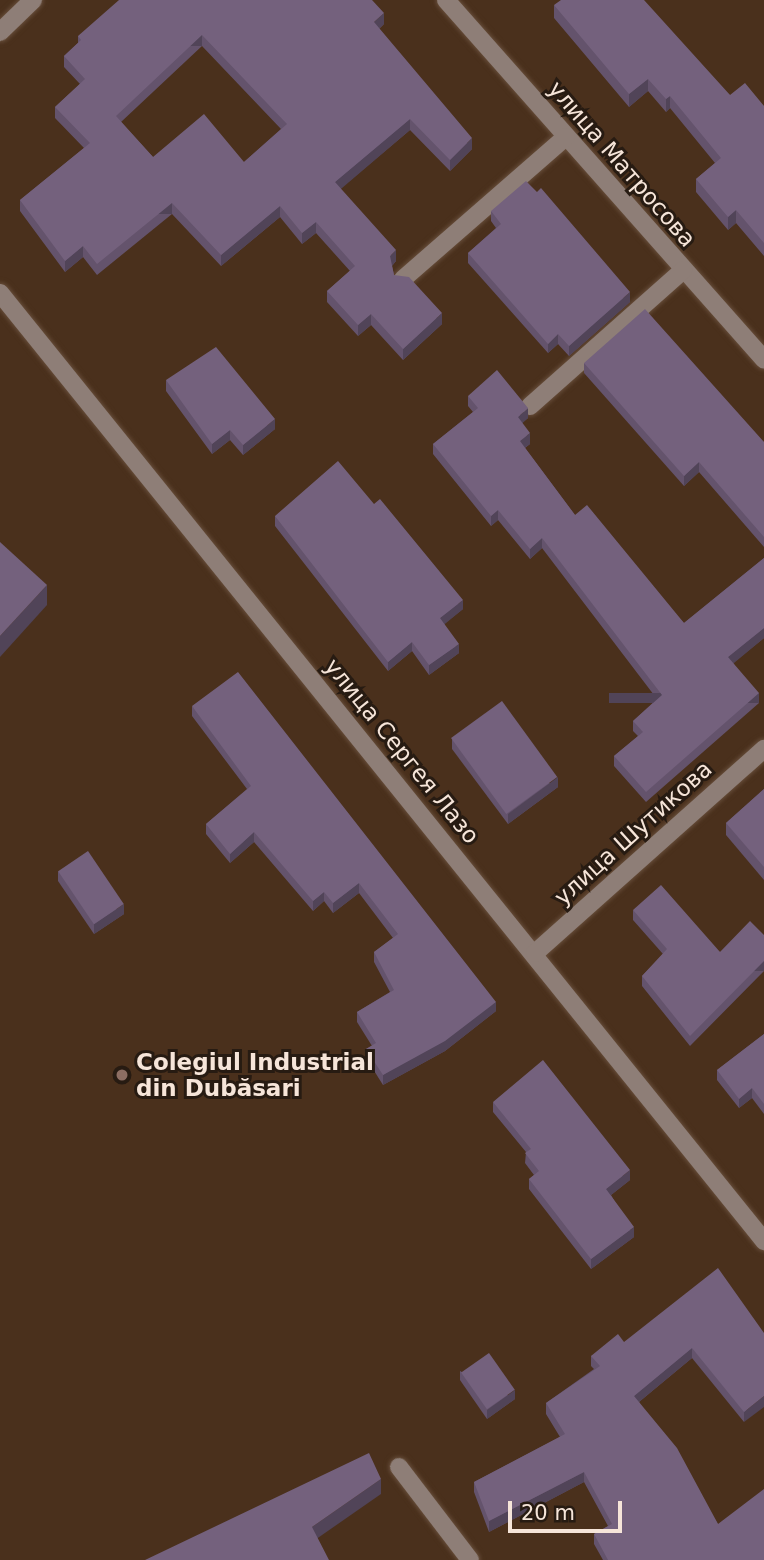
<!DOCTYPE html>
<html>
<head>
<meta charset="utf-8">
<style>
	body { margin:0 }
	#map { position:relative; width:764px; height:1560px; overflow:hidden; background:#4a301c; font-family:"DejaVu Sans",sans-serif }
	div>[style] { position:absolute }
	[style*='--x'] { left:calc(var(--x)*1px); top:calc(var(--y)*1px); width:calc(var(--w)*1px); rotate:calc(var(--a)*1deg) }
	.roads { filter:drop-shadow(0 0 2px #664d3a) drop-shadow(0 0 2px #664d3a) }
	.minor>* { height:18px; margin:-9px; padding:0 9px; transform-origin:9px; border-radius:9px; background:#8e7e77 }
	.wall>* { inset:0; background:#64536c }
	.shaded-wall>* { inset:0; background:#514458; transform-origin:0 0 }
	.building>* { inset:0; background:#74617d; transform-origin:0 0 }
	.dots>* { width:19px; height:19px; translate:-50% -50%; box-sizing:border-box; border:4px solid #271b12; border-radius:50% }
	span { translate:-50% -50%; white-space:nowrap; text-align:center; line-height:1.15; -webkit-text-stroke:6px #271b12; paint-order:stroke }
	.street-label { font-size:23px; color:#f6e5d9 }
	.poi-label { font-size:23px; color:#f6e5d9; font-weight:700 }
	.left { translate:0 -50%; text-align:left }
	.scale { position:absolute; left:508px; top:1501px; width:114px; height:32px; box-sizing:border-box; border:4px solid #f6e5d9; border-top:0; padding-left:9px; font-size:21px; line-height:24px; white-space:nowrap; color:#f6e5d9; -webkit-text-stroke:5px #271b12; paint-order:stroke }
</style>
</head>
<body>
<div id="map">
	<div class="roads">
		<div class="minor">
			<i style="--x:446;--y:0;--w:480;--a:48.5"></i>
			<i style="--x:0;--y:32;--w:46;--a:-44.1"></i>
			<i style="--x:403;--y:279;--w:216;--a:-41.1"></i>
			<i style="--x:0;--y:293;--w:1218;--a:51.13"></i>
			<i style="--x:530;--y:406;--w:205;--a:-41.6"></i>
			<i style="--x:535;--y:953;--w:307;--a:-41.7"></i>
			<i style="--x:399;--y:1467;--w:117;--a:52.6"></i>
		</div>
	</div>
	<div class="wall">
		<i style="clip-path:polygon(554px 5px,730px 95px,764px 106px,764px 256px,736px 223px,728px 230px,696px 192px,696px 179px,715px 163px,670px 108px,666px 112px,648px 91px,629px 107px,554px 18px)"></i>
		<i style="clip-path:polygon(evenodd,384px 24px,379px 29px,472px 149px,450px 171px,410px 130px,340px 189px,396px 261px,392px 266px,394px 275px,442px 324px,403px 360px,371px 325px,358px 336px,327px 302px,327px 291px,350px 271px,316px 233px,302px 244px,280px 217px,221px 266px,172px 214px,97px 275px,83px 257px,65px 272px,20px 211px,20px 200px,84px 148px,55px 118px,55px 107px,80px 84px,64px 67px,64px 56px,78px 43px,78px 36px,384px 24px,202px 46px,281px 129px,244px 162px,153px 157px,121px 122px,202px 46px)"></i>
		<i style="clip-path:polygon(491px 211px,630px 302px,569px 356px,558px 344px,548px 353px,468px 263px,468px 253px,496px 228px,491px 221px)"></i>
		<i style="clip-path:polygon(584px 363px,764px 442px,764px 547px,699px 472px,684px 486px,584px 373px)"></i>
		<i style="clip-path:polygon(166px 380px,275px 429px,243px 455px,230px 440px,212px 454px,166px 391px)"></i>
		<i style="clip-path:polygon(468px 396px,528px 418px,522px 423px,530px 444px,525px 448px,575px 515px,684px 623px,764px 558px,764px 638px,733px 663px,759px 703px,646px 802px,614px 766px,614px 756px,638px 736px,633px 731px,633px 721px,657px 699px,542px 548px,530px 559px,498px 520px,491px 526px,433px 454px,433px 444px,473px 412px,468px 406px)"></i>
		<i style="clip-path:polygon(374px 504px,463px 609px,444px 624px,459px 653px,429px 675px,412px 651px,388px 671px,275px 526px,275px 516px)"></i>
		<i style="clip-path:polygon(192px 706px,496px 1011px,445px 1051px,383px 1085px,366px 1058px,366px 1049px,372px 1046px,357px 1022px,357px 1012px,390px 992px,374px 962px,374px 952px,393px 938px,359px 893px,333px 913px,324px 901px,313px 911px,254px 842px,230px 863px,206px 834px,206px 824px,247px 789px,192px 716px)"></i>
		<i style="clip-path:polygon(452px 739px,558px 787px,508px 824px,452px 749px)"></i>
		<i style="clip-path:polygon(764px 789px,764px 880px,726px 835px,726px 823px)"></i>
		<i style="clip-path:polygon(58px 871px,124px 914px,94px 934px,58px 881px)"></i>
		<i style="clip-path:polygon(633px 910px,720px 952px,764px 935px,764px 971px,690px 1046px,642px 986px,642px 976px,663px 954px,633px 920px)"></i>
		<i style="clip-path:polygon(764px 1034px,764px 1114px,752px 1098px,739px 1108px,717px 1080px,717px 1070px)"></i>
		<i style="clip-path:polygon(493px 1102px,630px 1180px,611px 1195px,634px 1237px,591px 1269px,529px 1189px,529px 1179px,534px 1175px,525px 1163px,526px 1152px,493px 1112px)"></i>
		<i style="clip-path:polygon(764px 1333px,744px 1422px,692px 1358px,639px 1402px,718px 1524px,764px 1560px,603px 1560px,594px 1544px,594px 1534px,608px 1526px,584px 1482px,489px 1532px,474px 1492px,474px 1482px,560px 1437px,546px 1414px,546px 1403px,594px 1369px,591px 1366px,591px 1356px,624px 1342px)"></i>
		<i style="clip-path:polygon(460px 1371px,515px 1399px,487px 1419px,460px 1380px)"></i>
	</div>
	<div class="shaded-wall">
		<i style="clip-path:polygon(384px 13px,384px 24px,374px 33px,374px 22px)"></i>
		<i style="left:202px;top:35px;width:11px;height:118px;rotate:90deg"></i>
		<i style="clip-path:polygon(648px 79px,648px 91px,629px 107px,629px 94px)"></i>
		<i style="clip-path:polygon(670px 96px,670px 108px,666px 112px,666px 99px)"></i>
		<i style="clip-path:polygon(410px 119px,410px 130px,335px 194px,335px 182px)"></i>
		<i style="clip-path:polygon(472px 138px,472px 149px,450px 171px,450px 160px)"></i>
		<i style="left:172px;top:203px;width:11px;height:97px;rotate:90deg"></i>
		<i style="clip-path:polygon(280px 206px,280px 217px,221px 266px,221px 255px)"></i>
		<i style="clip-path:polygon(736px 210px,736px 223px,728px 230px,728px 217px)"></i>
		<i style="clip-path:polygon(316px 222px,316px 233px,302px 244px,302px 233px)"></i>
		<i style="clip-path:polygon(83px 246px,83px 257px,65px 272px,65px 261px)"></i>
		<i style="clip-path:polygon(396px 250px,396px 261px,390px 268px,390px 256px)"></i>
		<i style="clip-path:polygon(630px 292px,630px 302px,569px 356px,569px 346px)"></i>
		<i style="clip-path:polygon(442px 313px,442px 324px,403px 360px,403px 349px)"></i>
		<i style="clip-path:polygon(371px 314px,371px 325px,358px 336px,358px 325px)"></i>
		<i style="clip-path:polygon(558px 334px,558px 344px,548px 353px,548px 344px)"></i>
		<i style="clip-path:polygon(528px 408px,528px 418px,518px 427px,518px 417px)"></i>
		<i style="clip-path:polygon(275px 419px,275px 429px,243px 455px,243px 445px)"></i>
		<i style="clip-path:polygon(230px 430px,230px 440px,212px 454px,212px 444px)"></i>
		<i style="clip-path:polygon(530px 433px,530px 444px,520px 451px,520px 441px)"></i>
		<i style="clip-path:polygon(699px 462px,699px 472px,684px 486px,684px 476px)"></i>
		<i style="clip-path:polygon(498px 510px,498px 520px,491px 526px,491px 516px)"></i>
		<i style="clip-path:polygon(542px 538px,542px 548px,530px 559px,530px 549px)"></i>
		<i style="clip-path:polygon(47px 585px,47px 605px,0 657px,0 636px)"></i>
		<i style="clip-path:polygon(463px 600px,463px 609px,440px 628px,440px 618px)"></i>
		<i style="clip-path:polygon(764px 628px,764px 638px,728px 668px,728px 657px)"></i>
		<i style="clip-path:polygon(412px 642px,412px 651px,388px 671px,388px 662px)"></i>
		<i style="clip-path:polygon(459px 644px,459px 653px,429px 675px,429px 665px)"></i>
		<i style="left:759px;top:693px;width:10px;height:150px;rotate:90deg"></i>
		<i style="clip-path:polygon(558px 777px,558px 787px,508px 824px,508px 814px)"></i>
		<i style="clip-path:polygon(254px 832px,254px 842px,230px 863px,230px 854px)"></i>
		<i style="clip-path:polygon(359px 883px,359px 893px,333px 913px,333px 903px)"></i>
		<i style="clip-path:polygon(324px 892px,324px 901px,313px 911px,313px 901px)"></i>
		<i style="clip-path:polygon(124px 904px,124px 914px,94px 934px,94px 924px)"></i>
		<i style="left:764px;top:961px;width:10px;height:105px;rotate:90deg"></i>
		<i style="clip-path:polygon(496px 1002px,496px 1011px,445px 1051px,383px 1085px,383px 1075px)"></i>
		<i style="clip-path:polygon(752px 1088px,752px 1098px,739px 1108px,739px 1099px)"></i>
		<i style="clip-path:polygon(630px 1170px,630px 1180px,606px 1199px,606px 1189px)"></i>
		<i style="clip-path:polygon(634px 1227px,634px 1237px,591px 1269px,591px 1259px)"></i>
		<i style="clip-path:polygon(692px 1348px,692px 1358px,634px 1406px,634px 1396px)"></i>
		<i style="clip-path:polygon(515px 1390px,515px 1399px,487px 1419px,487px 1410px)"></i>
		<i style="clip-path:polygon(764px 1396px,764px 1407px,744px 1422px,744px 1412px)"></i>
		<i style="clip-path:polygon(584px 1472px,584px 1482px,489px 1532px,489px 1521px)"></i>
		<i style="clip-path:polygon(381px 1479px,381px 1494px,312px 1542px,312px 1527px)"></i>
	</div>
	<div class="building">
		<i style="clip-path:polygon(evenodd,119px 0,372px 0,384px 13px,374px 22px,472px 138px,450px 160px,410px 119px,335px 182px,396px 250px,390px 256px,394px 275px,409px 277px,442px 313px,403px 349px,371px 314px,358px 325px,327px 291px,355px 266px,316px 222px,302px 233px,280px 206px,221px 255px,172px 203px,97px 264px,83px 246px,65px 261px,20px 200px,90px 143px,55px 107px,85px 79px,64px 56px,81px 40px,78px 36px,119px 0,202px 35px,287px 124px,244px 162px,204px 114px,153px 157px,116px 116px,202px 35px)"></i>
		<i style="clip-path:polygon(561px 0,644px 0,730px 95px,745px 83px,764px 106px,764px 243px,736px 210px,728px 217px,696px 179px,721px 158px,670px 96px,666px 99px,648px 79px,629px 94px,554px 5px)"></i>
		<i style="clip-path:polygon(526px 181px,537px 192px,541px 188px,630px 292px,569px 346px,558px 334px,548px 344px,468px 253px,501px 224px,491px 211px)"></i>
		<i style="clip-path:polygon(645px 309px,764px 442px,764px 537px,699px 462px,684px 476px,584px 363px)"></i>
		<i style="clip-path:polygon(216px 347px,275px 419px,243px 445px,230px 430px,212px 444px,166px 380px)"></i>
		<i style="clip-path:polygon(497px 370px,528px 408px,518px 417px,530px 433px,520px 441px,575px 515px,587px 505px,684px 623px,764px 558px,764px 628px,728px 657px,759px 693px,646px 792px,614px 756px,643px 732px,633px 721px,662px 695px,542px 538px,530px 549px,498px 510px,491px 516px,433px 444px,478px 408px,468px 396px)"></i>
		<i style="clip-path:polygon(338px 461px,374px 504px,380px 499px,463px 600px,440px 618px,459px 644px,429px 665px,412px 642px,388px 662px,275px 516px)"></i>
		<i style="clip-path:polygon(0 542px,47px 585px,0 636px)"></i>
		<i style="clip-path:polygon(238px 672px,496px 1002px,445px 1041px,383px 1075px,366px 1049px,376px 1043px,357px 1012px,394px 990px,374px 952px,398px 934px,359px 883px,333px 903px,324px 892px,313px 901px,254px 832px,230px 854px,206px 824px,251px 786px,192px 706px)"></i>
		<i style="left:502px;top:701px;width:94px;height:63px;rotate:54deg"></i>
		<i style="clip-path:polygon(764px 789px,764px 867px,726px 823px)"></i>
		<i style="left:88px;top:851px;width:64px;height:36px;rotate:56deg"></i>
		<i style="clip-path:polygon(661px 885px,720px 952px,750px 921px,764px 935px,764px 961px,690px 1036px,642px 976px,667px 949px,633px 910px)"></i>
		<i style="clip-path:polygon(764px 1034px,764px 1104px,752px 1088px,739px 1099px,717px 1070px)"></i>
		<i style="clip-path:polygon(543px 1060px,630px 1170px,606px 1189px,634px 1227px,591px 1259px,529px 1179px,539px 1171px,525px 1153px,531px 1149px,493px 1102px)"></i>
		<i style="clip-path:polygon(718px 1268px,764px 1333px,764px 1396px,744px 1412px,692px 1348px,634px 1396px,677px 1448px,718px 1524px,764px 1489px,764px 1560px,608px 1560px,594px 1534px,612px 1524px,584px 1472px,489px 1521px,474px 1482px,565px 1434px,546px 1403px,600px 1366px,591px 1356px,618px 1334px,624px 1342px)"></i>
		<i style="left:489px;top:1353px;width:45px;height:34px;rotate:55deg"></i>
		<i style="clip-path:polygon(369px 1453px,381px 1479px,312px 1527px,329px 1560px,145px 1560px)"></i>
	</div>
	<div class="dots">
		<i style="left:122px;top:1075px;background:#8d6e63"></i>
	</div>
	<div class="street-label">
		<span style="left:622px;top:164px;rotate:49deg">улица Матросова</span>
		<span style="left:402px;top:751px;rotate:51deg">улица Сергея Лазо</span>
		<span style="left:633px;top:833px;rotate:-42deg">улица Шутикова</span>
	</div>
	<div class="poi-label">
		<span class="left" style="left:136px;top:1075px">Colegiul Industrial<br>din Dubăsari</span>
	</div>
	<div class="scale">20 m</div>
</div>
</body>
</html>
